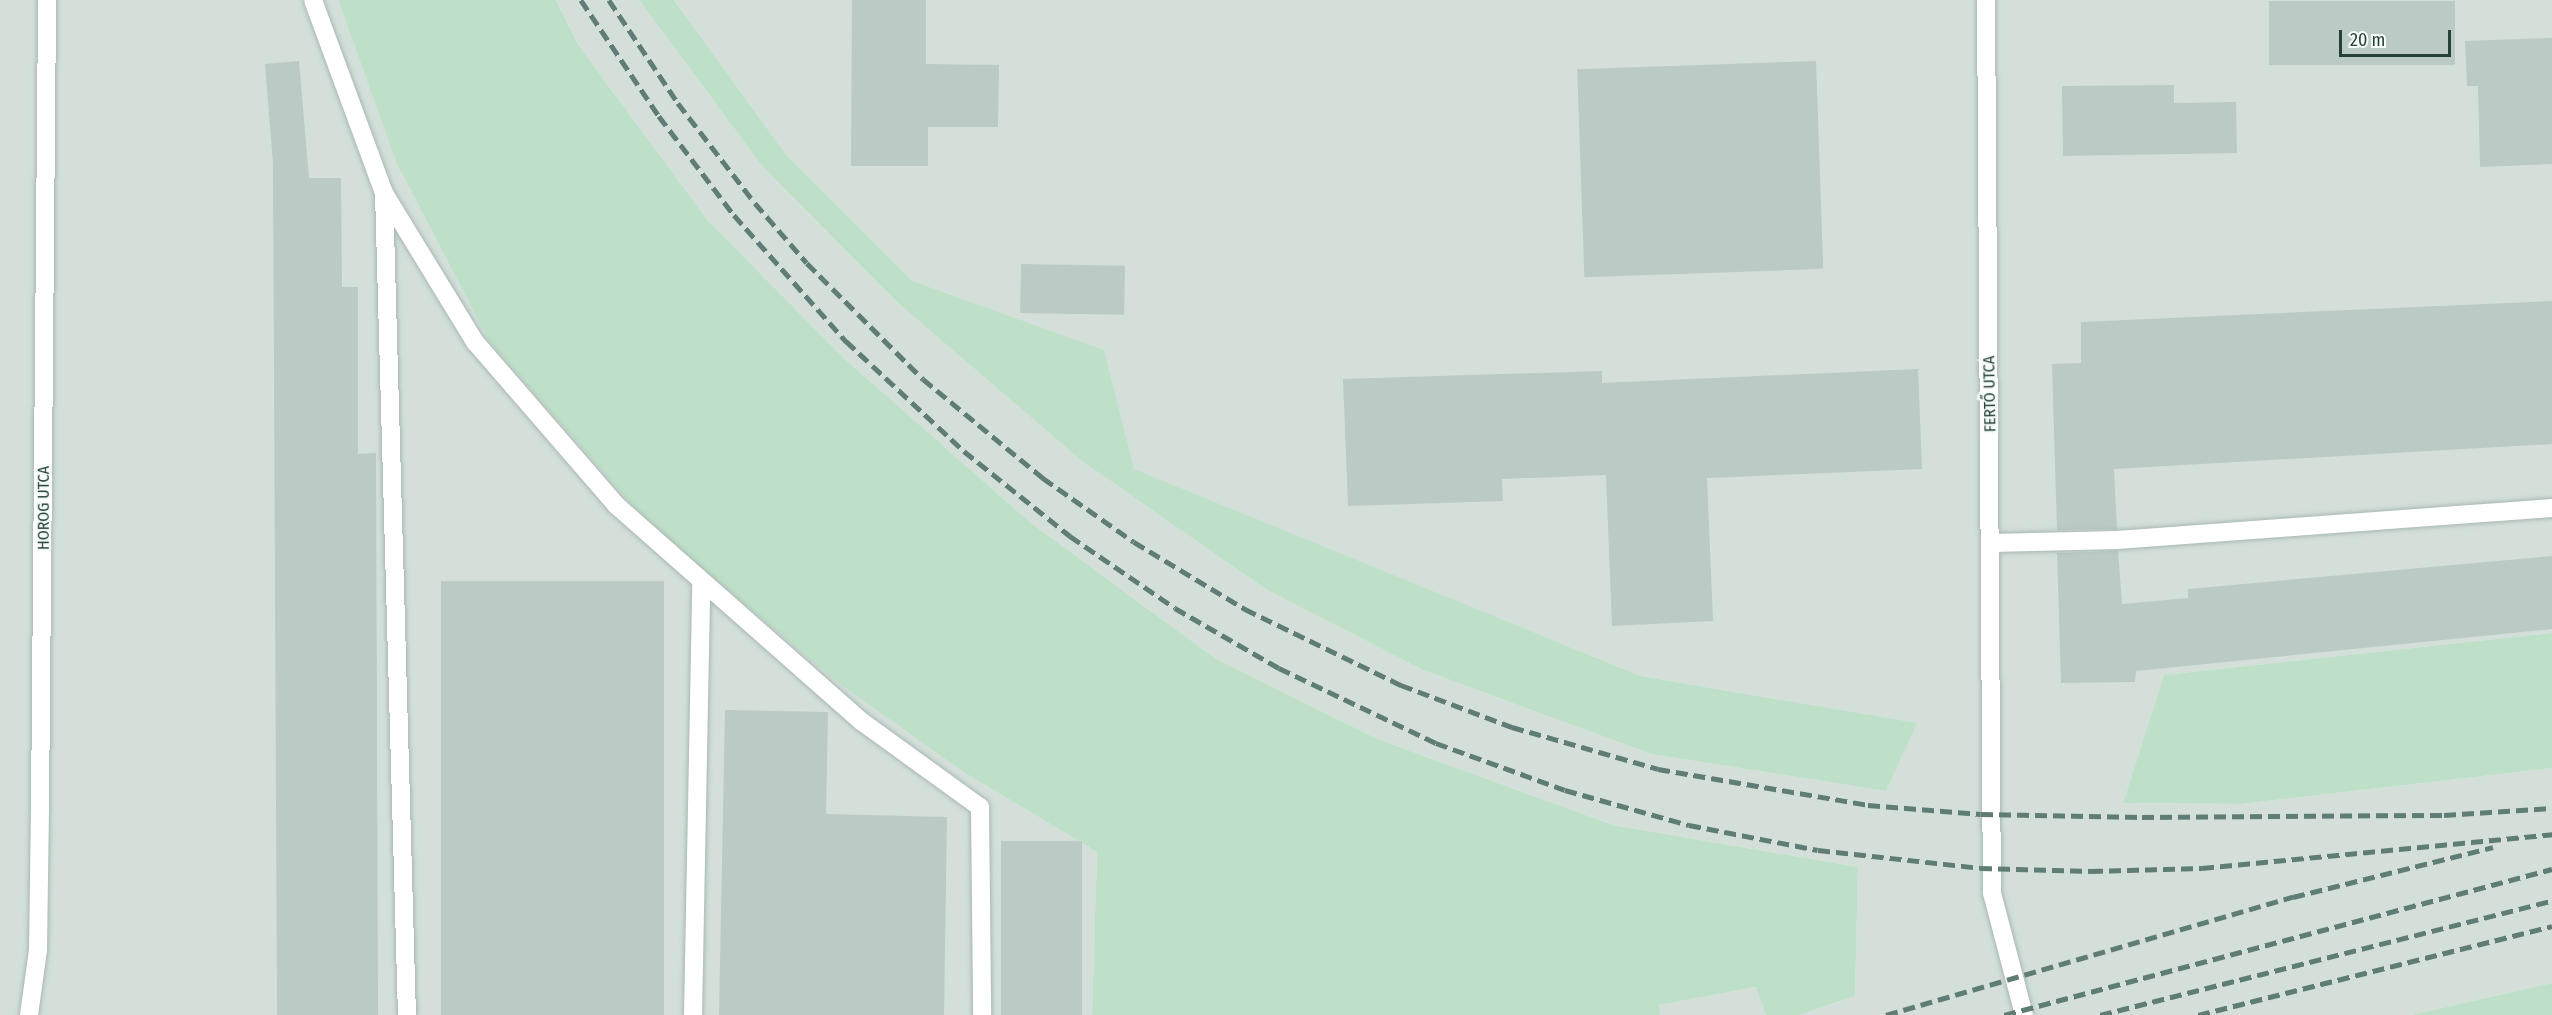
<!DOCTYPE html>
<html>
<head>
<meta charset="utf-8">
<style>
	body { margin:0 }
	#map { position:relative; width:2552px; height:1015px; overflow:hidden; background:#e6efeb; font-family:"Fira Sans Condensed",sans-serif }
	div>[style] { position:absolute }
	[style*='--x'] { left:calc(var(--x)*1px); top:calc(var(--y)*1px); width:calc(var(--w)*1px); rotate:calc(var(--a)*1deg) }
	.built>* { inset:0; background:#d4dfda }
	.green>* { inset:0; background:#bfe0c8 }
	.building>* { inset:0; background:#bbcac4; transform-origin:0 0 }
	.roads { filter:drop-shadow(0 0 2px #a8b8b2) drop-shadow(0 0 2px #a8b8b2) }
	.lane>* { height:18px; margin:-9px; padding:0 9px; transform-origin:9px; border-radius:9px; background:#fff }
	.street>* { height:18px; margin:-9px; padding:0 9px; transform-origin:9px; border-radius:9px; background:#fff }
	.secondary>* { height:18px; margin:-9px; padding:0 9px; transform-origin:9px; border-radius:9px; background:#fff }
	.rail>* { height:4.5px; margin-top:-2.25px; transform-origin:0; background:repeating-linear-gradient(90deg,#5f7d75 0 12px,transparent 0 18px) }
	span { translate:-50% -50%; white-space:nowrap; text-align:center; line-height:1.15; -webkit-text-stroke:4.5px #f7fbf9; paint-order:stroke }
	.street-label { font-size:16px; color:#24423a }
	.scale { position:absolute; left:2339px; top:30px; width:112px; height:27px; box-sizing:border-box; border:3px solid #24423a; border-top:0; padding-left:8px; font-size:18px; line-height:21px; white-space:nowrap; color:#24423a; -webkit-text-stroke:4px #f7fbf9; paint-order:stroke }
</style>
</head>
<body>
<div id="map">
	<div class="built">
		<i style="clip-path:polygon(0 0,338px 0,396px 162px,489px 341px,644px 519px,965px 773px,1097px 852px,1092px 1015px,0 1015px)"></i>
		<i style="clip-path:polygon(556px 0,639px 0,762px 166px,897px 302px,1081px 459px,1267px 590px,1423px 670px,1651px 754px,1886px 791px,1916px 723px,1641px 676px,1133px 469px,1103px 350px,913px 281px,784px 152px,674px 0,2552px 0,2552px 633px,2164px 675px,2123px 803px,2241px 804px,2552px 768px,2552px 983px,2411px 1015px,1799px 1015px,1855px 996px,1858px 867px,1613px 825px,1380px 740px,1216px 659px,1031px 523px,847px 361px,709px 222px,579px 46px)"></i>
		<i style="clip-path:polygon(1756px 987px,1766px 1015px,1660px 1015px,1658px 1005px)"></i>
	</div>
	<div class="green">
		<i style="clip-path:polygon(338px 0,556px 0,579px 46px,709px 222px,847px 361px,1031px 523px,1216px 659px,1380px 740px,1613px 825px,1858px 867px,1855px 996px,1799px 1015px,1766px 1015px,1756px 987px,1659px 1005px,1660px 1015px,1092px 1015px,1097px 852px,965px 773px,836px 681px,644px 519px,489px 341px,396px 162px)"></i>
		<i style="clip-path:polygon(639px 0,674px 0,784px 152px,913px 281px,1104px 350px,1134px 469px,1641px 676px,1917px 723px,1886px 791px,1651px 754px,1423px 670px,1267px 590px,1081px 460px,897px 302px,762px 166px)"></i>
		<i style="clip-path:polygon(2552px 633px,2552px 768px,2241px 804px,2123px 803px,2164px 675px)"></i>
		<i style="clip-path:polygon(2552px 983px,2552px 1015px,2411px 1015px)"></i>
	</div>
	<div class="building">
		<i style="clip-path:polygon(852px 0,926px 0,926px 64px,999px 65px,998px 127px,928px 127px,928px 166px,851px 166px)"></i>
		<i style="left:2269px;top:1px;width:186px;height:64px"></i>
		<i style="clip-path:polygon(2552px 38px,2552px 164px,2480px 167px,2478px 86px,2467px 86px,2465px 41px)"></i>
		<i style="clip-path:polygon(299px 61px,309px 178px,341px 178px,342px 287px,358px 287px,358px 454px,376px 453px,378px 1015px,277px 1015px,273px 163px,265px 64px)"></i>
		<i style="left:1816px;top:61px;width:208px;height:239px;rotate:88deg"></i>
		<i style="clip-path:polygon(2174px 85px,2174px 103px,2236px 102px,2237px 153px,2063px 156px,2062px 86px)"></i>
		<i style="left:1021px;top:264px;width:104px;height:49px;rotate:1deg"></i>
		<i style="clip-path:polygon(2552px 301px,2552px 444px,2114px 469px,2117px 529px,2057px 530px,2052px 364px,2081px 363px,2081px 322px)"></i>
		<i style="clip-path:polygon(1918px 369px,1922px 469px,1707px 478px,1713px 621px,1612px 626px,1606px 475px,1502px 479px,1503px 501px,1348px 506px,1343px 379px,1602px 371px,1602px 383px)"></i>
		<i style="clip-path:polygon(2118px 551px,2122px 604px,2188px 598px,2188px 589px,2552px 556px,2552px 629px,2136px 671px,2135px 682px,2061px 683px,2057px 553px)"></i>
		<i style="left:441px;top:581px;width:223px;height:434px"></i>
		<i style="clip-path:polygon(725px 710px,828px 712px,826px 814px,947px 817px,944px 1015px,719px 1015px)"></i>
		<i style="left:1082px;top:841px;width:174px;height:81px;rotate:90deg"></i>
	</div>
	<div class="roads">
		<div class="lane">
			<i style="--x:313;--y:0;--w:206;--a:69.8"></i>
			<i style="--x:384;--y:193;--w:822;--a:88.4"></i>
			<i style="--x:384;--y:193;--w:175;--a:58.6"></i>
			<i style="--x:475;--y:342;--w:216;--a:49.1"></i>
			<i style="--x:616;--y:505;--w:327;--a:41.4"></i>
			<i style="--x:861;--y:721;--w:147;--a:35.9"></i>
			<i style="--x:980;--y:807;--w:208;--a:89.4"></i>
			<i style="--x:1992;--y:543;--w:125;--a:-1.4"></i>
			<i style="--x:2117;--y:540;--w:436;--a:-4.2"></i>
			<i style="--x:693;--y:1015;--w:432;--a:-88.9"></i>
		</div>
		<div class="street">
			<i style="--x:29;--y:1015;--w:66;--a:-82.1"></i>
			<i style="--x:38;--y:950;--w:140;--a:-89.2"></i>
			<i style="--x:40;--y:810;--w:810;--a:-89.5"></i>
		</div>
		<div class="secondary">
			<i style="--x:1986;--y:0;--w:893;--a:89.62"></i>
			<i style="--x:1992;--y:893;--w:126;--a:75.3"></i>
		</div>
	</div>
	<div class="rail">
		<i style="--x:581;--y:0;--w:140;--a:56.1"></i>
		<i style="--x:659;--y:116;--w:124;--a:52.9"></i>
		<i style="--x:734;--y:215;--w:169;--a:48.4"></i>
		<i style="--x:846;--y:341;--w:161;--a:43"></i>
		<i style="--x:964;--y:451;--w:136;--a:38.7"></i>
		<i style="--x:1070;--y:536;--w:127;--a:34.4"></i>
		<i style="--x:1175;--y:608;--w:120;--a:30"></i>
		<i style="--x:1279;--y:668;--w:174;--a:25.5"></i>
		<i style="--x:1436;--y:743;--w:137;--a:20"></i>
		<i style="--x:1565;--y:790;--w:129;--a:15.8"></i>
		<i style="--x:1689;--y:825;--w:131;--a:11"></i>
		<i style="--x:1818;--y:850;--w:163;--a:6.3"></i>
		<i style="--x:1980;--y:868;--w:111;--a:1.5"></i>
		<i style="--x:2091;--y:871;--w:111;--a:-1.5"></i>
		<i style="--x:2202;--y:868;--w:352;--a:-5.5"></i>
		<i style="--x:609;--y:0;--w:124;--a:56.2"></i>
		<i style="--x:678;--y:103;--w:126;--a:52.4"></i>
		<i style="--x:755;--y:203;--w:79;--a:49.1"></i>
		<i style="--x:807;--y:263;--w:164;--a:45"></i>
		<i style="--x:923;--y:379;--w:156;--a:39.5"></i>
		<i style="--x:1043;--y:478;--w:111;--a:35.1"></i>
		<i style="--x:1134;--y:542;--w:130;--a:31.1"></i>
		<i style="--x:1245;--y:609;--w:174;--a:26"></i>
		<i style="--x:1401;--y:685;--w:119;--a:20.7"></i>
		<i style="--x:1512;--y:727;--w:152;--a:16"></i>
		<i style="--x:1658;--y:769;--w:213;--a:9.7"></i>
		<i style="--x:1868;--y:805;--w:113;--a:4.6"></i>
		<i style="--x:1981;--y:814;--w:161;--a:1.1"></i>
		<i style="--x:2142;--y:817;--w:302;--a:-0.4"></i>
		<i style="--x:2444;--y:815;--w:108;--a:-3.7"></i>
		<i style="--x:1886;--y:1015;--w:424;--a:-16.2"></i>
		<i style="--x:2293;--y:897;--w:206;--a:-14"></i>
		<i style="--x:2004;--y:1015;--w:567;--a:-14.92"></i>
		<i style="--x:2100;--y:1015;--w:466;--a:-14.2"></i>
		<i style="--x:2198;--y:1015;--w:365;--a:-14.1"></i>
	</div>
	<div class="street-label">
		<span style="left:1990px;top:394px;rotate:-91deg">FERTŐ UTCA</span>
		<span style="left:44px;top:508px;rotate:-90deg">HOROG UTCA</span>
	</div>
	<div class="scale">20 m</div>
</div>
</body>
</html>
